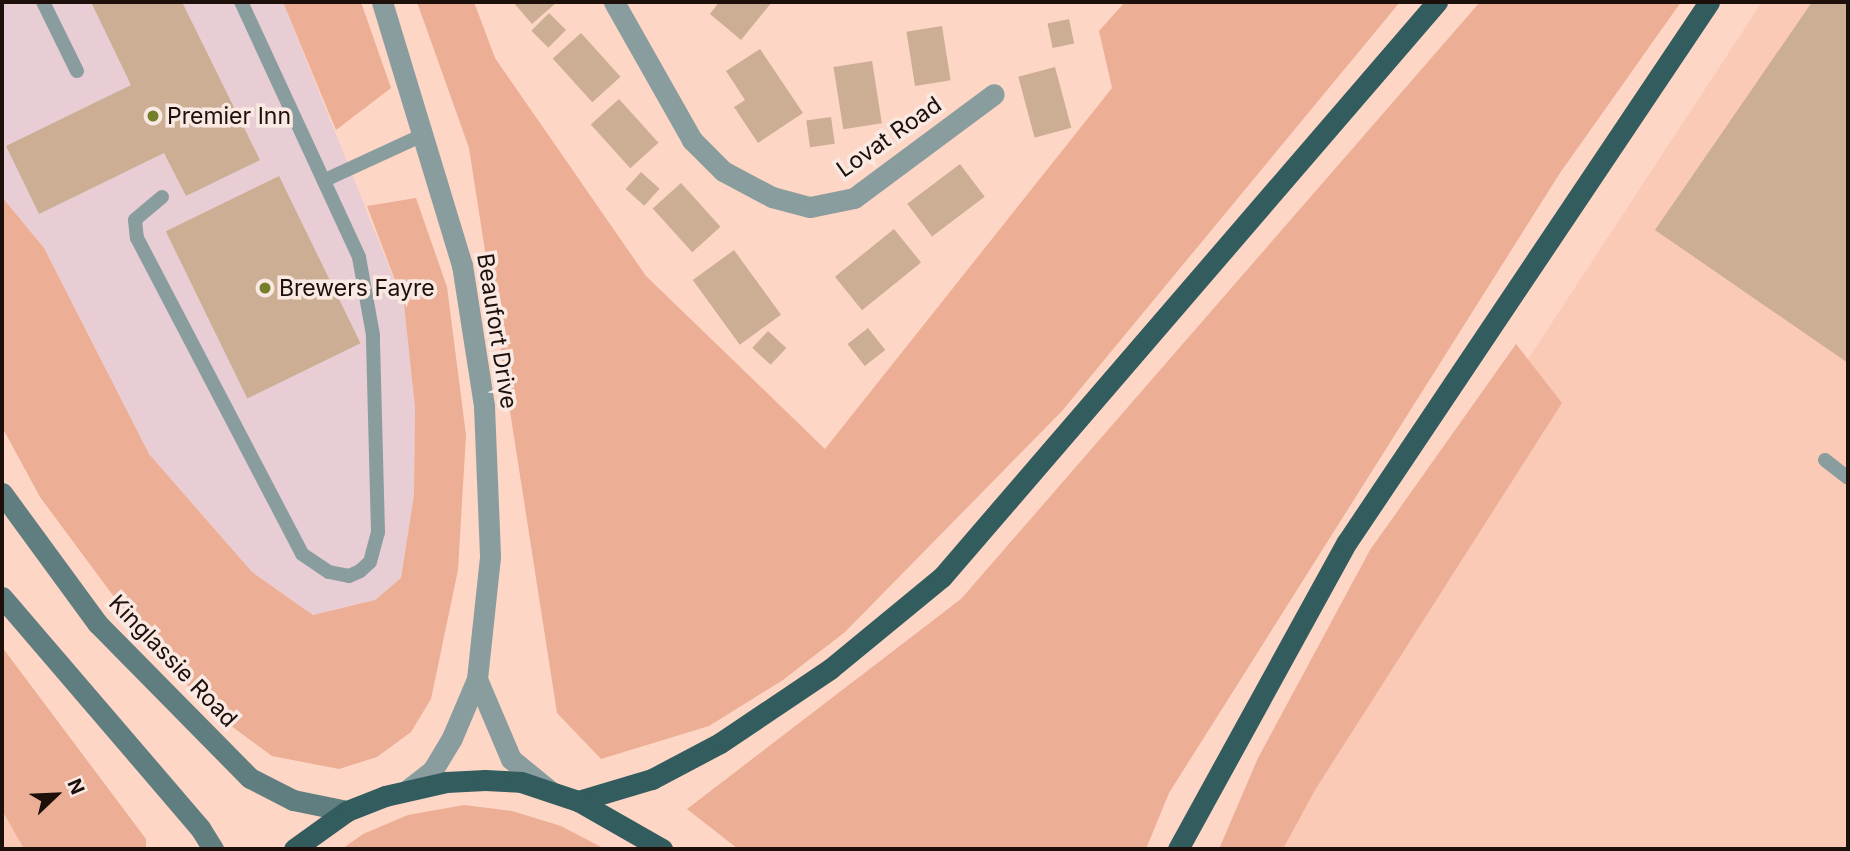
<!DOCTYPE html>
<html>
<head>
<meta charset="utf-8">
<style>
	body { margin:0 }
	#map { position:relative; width:1850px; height:851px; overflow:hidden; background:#fed6c5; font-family:Inter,sans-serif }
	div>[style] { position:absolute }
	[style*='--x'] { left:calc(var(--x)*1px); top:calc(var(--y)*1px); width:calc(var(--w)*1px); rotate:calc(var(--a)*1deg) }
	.commercial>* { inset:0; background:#e8ced4 }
	.built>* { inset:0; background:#facab7 }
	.green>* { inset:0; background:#ecae95 }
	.building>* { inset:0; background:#cbae93; transform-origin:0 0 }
	.service>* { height:14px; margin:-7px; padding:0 7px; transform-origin:7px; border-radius:7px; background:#8a9d9e }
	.minor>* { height:21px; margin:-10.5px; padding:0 10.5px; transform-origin:10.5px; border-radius:10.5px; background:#8a9d9e }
	.tertiary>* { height:21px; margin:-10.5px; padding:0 10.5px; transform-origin:10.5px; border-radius:10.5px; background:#8a9d9e }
	.secondary>* { height:21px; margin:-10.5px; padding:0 10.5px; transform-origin:10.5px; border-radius:10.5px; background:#607d7f }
	.trunk>* { height:21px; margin:-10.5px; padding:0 10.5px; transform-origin:10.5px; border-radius:10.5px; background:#335c5f }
	.dots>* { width:19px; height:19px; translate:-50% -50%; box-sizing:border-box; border:4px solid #f9e9e2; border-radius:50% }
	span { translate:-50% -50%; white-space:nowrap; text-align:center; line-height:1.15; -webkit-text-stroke:7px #f9e9e2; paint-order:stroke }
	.poi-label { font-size:23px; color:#1d100b }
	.left { translate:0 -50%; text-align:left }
	.street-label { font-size:23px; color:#1d100b }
	.frame { position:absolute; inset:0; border:4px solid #1d100b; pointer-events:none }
	.north { position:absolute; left:21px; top:760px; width:70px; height:70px; -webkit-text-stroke:5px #f9e9e2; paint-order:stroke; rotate:67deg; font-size:19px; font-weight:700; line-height:28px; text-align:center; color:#1d100b }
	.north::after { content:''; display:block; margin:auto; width:24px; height:32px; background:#1d100b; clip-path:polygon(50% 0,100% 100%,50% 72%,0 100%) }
</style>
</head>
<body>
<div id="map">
	<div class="commercial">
		<i style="clip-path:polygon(2px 2px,283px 2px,404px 304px,415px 408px,414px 495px,401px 578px,375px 600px,313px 615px,252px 572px,149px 454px,44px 248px,2px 197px)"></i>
	</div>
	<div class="built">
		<i style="clip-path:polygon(1762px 2px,1848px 2px,1848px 849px,1266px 849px,1420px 524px)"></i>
		<i style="clip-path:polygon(2px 810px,24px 849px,2px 849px)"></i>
	</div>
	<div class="green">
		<i style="clip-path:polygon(283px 2px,361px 2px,391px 88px,336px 130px)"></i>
		<i style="clip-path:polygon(417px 2px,474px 2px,495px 58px,646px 276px,825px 449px,1112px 88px,1099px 31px,1125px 2px,1400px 2px,1062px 411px,845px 632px,783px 680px,709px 726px,601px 759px,557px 713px,469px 148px)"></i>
		<i style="clip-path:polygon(1480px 2px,1681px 2px,1560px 173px,1169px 793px,1146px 849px,738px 849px,687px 809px,961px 599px)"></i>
		<i style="clip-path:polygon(2px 197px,44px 248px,149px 454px,252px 572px,313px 615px,375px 600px,401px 578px,414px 495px,415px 408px,404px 304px,367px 206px,416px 198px,447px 287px,466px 435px,458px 570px,431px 699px,411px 732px,377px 757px,339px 769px,272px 756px,211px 711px,146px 640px,40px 497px,2px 427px)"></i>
		<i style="clip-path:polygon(1516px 344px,1562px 403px,1315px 790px,1283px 849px,1219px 849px,1258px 758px,1370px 550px)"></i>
		<i style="clip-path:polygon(2px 647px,146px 839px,146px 849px,24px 849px,2px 810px)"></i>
		<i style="clip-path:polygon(464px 805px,512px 811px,561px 826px,605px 849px,342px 849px,363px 834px,408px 815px)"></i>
	</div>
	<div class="building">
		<i style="clip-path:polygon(91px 2px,182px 2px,260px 160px,186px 196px,164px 153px,39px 214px,6px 146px,131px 85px)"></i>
		<i style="clip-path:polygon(513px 2px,557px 2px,532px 24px)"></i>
		<i style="clip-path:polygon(719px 2px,772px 2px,741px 40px,710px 14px)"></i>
		<i style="clip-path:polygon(1812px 2px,1848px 2px,1848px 363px,1655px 230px)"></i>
		<i style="left:549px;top:13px;width:24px;height:25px;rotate:45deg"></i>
		<i style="left:1069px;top:19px;width:25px;height:22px;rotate:78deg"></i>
		<i style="left:942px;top:26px;width:55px;height:36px;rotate:81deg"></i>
		<i style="left:581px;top:33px;width:59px;height:38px;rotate:48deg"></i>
		<i style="clip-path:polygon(760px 49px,803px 113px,758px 143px,734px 107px,745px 100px,726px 71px)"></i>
		<i style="left:872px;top:61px;width:63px;height:39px;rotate:81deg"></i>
		<i style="left:1055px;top:67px;width:63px;height:38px;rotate:75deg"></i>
		<i style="left:619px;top:99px;width:59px;height:38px;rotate:48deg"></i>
		<i style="left:831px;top:117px;width:27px;height:25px;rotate:82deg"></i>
		<i style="left:960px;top:164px;width:41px;height:66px;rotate:53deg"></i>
		<i style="left:641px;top:172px;width:25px;height:23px;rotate:42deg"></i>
		<i style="left:279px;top:176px;width:186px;height:126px;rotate:64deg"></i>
		<i style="left:681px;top:183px;width:59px;height:38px;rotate:48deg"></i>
		<i style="left:894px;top:229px;width:43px;height:76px;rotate:51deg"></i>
		<i style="left:734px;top:250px;width:80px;height:51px;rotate:54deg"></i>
		<i style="left:868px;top:328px;width:28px;height:26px;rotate:52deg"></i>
		<i style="left:768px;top:331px;width:25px;height:23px;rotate:43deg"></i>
	</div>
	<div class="service">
		<i style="--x:43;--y:2;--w:77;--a:63.8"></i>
		<i style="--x:325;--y:180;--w:108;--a:-24.7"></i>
		<i style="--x:162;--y:197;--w:35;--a:140"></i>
		<i style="--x:135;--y:220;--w:18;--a:84"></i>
		<i style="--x:137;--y:238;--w:356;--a:62.4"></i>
		<i style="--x:302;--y:554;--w:32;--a:34"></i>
		<i style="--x:329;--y:572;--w:20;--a:11"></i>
		<i style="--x:349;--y:576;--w:12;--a:-24"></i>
		<i style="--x:360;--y:571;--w:13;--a:-42"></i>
		<i style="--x:370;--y:562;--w:31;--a:-75"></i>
		<i style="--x:378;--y:532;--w:197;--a:-91.5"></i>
		<i style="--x:373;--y:335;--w:79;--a:-100.2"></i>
		<i style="--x:359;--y:257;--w:281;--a:-114.8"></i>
		<i style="--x:1825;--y:460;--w:29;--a:38"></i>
	</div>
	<div class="minor">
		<i style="--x:614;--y:2;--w:159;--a:60.5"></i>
		<i style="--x:692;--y:140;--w:44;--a:45"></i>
		<i style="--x:723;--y:171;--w:55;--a:28"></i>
		<i style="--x:772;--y:197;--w:39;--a:15"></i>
		<i style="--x:810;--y:207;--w:45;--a:-11.6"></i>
		<i style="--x:854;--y:198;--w:174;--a:-36.6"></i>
	</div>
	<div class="tertiary">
		<i style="--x:382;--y:2;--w:275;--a:73.1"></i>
		<i style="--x:462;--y:265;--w:143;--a:81.1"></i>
		<i style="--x:484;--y:406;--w:151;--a:87.7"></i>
		<i style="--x:490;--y:557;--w:123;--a:96.1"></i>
		<i style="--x:477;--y:679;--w:64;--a:113"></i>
		<i style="--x:452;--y:738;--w:37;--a:121"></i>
		<i style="--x:433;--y:770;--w:31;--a:142"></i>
		<i style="--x:477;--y:679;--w:87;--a:67"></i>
		<i style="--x:511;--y:759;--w:50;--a:39.4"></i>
	</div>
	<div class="secondary">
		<i style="--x:2;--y:493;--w:162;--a:53.8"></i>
		<i style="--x:98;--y:624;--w:216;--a:45.4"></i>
		<i style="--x:250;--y:778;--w:48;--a:27.1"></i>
		<i style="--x:293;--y:800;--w:55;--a:11.5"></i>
		<i style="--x:2;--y:597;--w:304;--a:49.4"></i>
		<i style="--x:200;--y:828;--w:25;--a:58"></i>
	</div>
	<div class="trunk">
		<i style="--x:578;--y:801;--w:77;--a:-16.6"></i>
		<i style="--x:652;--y:779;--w:77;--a:-27.9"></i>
		<i style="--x:720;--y:743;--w:133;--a:-33.9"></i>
		<i style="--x:830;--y:669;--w:145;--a:-39.4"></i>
		<i style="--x:942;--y:577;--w:759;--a:-49.28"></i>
		<i style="--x:294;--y:849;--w:65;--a:-35.6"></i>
		<i style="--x:347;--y:811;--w:41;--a:-21.5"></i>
		<i style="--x:385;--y:796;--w:63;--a:-12.9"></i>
		<i style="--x:446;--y:782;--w:39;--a:-3"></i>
		<i style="--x:485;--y:780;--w:36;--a:3"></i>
		<i style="--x:521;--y:782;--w:60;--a:18.4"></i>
		<i style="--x:578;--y:801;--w:97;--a:29.7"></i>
		<i style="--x:1178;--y:849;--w:350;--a:-61.2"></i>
		<i style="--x:1347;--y:542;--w:650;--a:-56.16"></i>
	</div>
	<div class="dots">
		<i style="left:153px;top:116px;background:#737f2b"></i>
		<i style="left:265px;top:288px;background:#737f2b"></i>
	</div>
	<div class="poi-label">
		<span class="left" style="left:167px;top:116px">Premier Inn</span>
		<span class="left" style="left:279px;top:288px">Brewers Fayre</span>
	</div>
	<div class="street-label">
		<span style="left:889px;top:137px;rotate:-35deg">Lovat Road</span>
		<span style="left:497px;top:331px;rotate:81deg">Beaufort Drive</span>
		<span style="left:173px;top:661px;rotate:46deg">Kinglassie Road</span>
	</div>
	<div class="frame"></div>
	<div class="north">N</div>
</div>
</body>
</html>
